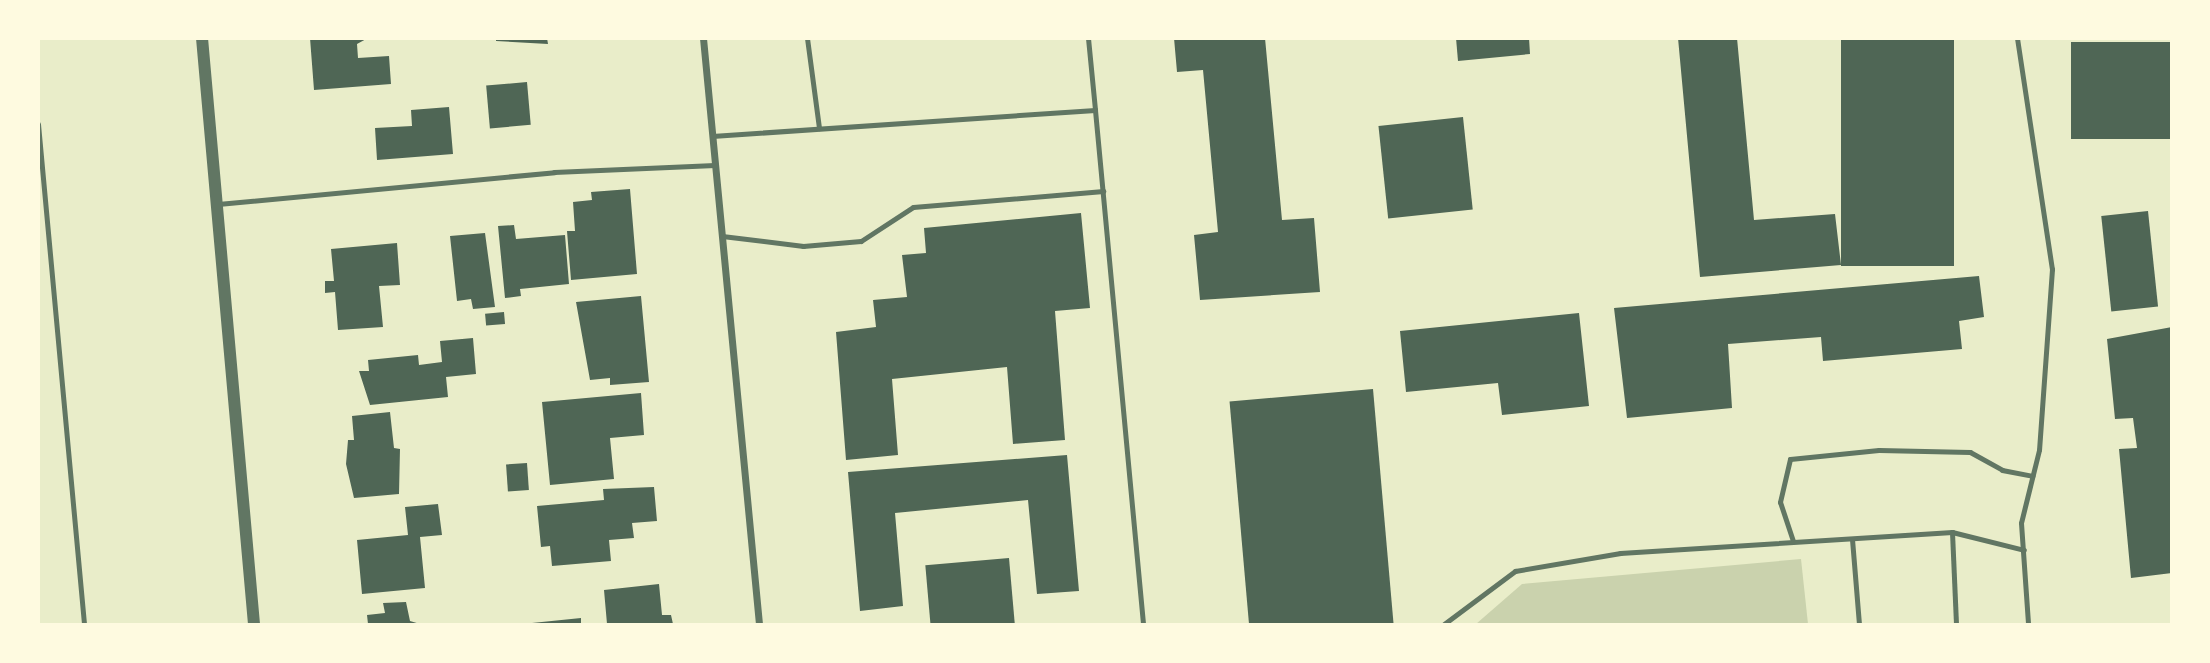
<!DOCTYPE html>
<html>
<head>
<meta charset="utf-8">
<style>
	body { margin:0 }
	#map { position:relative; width:2210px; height:663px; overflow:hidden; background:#e9edc9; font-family:Rubik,sans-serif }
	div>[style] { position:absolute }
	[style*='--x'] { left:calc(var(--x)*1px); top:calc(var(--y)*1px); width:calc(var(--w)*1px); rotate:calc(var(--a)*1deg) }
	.green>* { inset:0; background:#cad2ad }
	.building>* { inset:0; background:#4f6655; transform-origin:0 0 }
	.service>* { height:5px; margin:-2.5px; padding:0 2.5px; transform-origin:2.5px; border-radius:2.5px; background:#617663 }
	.minor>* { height:7px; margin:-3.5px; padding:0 3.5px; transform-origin:3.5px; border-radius:3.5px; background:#617663 }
	.tertiary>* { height:12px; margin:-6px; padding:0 6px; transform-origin:6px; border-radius:6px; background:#617663 }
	span { translate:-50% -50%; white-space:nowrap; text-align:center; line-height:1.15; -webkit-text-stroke:5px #fefae0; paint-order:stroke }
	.frame { position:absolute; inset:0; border:40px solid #fefae0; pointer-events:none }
</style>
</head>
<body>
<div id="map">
	<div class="green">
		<i style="clip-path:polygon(1801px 559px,1808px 624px,1476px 624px,1522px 584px)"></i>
	</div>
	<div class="building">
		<i style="clip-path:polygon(310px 38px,368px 38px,357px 44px,358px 58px,389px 56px,391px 84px,314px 90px)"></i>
		<i style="clip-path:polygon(496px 38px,547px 38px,548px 44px,496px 41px)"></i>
		<i style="clip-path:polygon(1174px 38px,1265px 38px,1282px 220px,1314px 218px,1320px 292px,1200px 300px,1194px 235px,1218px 232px,1203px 70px,1177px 72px)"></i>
		<i style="clip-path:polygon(1456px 38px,1529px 38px,1530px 54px,1458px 61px)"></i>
		<i style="clip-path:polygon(1678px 38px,1737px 38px,1754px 220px,1835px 214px,1841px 265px,1700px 277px)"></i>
		<i style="left:1841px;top:38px;width:113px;height:228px"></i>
		<i style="left:2172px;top:42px;width:97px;height:101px;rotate:90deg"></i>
		<i style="left:527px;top:82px;width:43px;height:41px;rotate:85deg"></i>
		<i style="clip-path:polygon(449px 107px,453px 154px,377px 160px,375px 128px,412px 126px,411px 110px)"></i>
		<i style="left:1463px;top:117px;width:93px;height:85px;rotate:84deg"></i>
		<i style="clip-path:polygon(630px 189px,637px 274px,571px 280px,567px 231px,575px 231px,573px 202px,592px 200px,591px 192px)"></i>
		<i style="left:2148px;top:211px;width:96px;height:47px;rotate:84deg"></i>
		<i style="clip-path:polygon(1081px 213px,1090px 308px,1055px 311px,1065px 440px,1013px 444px,1007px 367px,892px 379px,898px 455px,846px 460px,836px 332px,876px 327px,873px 300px,907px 297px,902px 255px,926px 253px,924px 228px)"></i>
		<i style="clip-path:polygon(514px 225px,516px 239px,565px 235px,569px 284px,520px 289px,521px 296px,505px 298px,498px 226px)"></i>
		<i style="clip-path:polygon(485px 233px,495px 307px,473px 309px,471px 299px,457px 301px,450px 236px)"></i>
		<i style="clip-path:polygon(397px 243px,400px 285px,379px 286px,383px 327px,338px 330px,335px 292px,325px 293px,325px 281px,334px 281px,331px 249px)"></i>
		<i style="clip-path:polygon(1979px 276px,1984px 317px,1959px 321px,1962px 349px,1823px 361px,1821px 337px,1728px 344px,1732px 408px,1627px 418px,1614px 308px)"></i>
		<i style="clip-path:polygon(641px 296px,649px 382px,610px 385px,610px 378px,590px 380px,576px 302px)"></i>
		<i style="left:504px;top:312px;width:12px;height:19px;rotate:85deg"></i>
		<i style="clip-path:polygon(1579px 313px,1589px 406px,1502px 415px,1498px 383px,1406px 392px,1400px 331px)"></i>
		<i style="clip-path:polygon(2172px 327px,2172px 573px,2131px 578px,2119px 449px,2137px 448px,2133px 418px,2115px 419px,2107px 339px)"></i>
		<i style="clip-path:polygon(473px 338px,476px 374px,446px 377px,448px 397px,370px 405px,359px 371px,369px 371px,368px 360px,418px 355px,419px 365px,442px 362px,440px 341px)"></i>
		<i style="left:1373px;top:389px;width:236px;height:144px;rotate:85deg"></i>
		<i style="clip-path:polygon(641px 393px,644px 435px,610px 438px,614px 479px,550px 485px,542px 402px)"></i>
		<i style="clip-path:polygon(390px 412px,394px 448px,400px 449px,399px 494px,354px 498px,346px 464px,348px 440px,354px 440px,352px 416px)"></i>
		<i style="clip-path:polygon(1067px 455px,1079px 591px,1037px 594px,1028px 500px,895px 513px,903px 606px,860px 611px,848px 472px)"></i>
		<i style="left:527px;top:463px;width:27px;height:21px;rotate:86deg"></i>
		<i style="clip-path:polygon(654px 487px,657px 521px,632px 523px,634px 538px,609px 540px,611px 561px,552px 566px,550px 546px,541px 547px,537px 506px,604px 500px,603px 489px)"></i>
		<i style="clip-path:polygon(438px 504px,442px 535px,420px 537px,425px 588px,362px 594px,357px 540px,408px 535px,405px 507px)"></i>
		<i style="left:1009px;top:558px;width:66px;height:84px;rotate:85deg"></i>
		<i style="clip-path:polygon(659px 584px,662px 615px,671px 615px,673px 624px,607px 624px,604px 590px)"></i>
		<i style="clip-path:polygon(406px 602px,410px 621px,420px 624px,368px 624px,367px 615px,385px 613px,383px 603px)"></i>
		<i style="clip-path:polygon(581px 618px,581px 624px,532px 624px,532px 623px)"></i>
	</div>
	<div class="service">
		<i style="--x:807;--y:38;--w:91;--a:82.4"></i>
		<i style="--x:1088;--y:38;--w:72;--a:84.4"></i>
		<i style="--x:2017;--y:38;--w:234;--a:81.4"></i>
		<i style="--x:2052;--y:269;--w:181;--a:94.1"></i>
		<i style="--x:2039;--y:450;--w:75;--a:103.9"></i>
		<i style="--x:2021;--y:523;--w:101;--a:86"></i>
		<i style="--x:38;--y:124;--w:502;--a:84.74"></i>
		<i style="--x:712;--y:136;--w:384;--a:-3.9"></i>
		<i style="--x:1095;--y:110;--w:516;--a:84.66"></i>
		<i style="--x:218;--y:204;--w:338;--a:-5.4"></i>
		<i style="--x:554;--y:172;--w:161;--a:-2.5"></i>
		<i style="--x:722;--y:236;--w:82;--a:7"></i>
		<i style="--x:803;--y:246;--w:58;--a:-4.9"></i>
		<i style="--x:861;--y:241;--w:62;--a:-33.2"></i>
		<i style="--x:913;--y:207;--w:191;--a:-4.8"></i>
		<i style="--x:1952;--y:532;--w:92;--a:87.5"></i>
		<i style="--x:1852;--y:539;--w:85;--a:85.3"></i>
		<i style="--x:1793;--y:541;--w:41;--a:-108.4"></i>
		<i style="--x:1780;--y:502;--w:44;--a:-76.9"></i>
		<i style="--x:1790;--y:459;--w:89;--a:-5.8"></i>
		<i style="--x:1879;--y:450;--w:91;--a:1.3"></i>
		<i style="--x:1970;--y:452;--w:37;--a:29"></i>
		<i style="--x:2002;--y:470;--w:31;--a:11"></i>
		<i style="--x:1444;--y:624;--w:89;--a:-36.7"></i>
		<i style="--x:1515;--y:571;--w:107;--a:-9.7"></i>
		<i style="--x:1620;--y:553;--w:333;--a:-3.6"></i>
		<i style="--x:1952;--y:532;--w:74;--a:14"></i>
	</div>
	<div class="minor">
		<i style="--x:703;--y:38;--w:589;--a:84.54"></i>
	</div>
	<div class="tertiary">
		<i style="--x:202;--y:38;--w:588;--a:84.93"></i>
	</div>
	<div class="frame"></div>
</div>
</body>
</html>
